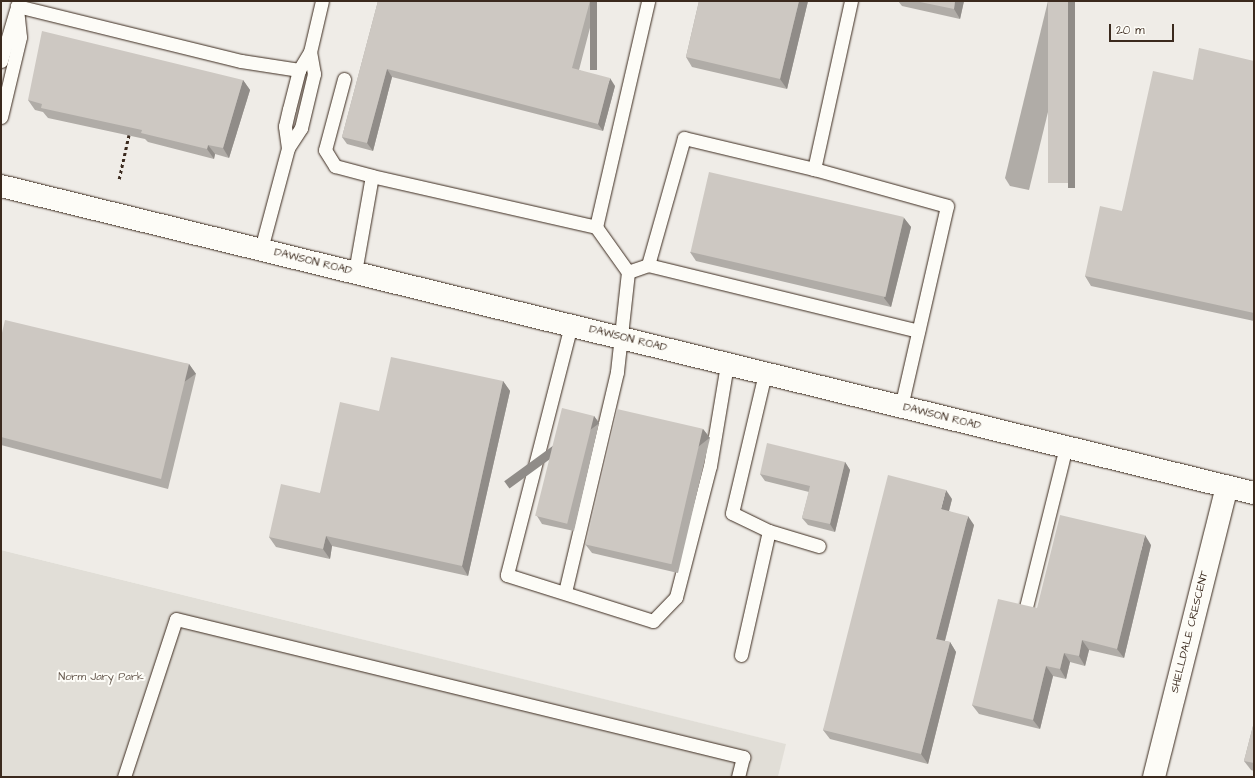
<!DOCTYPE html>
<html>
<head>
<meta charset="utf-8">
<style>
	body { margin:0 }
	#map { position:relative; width:1255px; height:778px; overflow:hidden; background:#fdfcf7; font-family:"Architects Daughter",sans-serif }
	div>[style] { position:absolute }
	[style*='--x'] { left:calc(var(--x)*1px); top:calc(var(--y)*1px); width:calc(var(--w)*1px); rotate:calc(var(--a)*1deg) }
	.built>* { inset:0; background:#efece7 }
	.green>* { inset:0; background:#e1ded7 }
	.path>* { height:2.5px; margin-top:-1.25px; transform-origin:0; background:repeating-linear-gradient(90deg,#3b2a1e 0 3px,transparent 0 6px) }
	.roads { filter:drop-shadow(0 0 1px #3b2a1e) drop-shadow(0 0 1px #3b2a1e) }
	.lane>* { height:13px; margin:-6.5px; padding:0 6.5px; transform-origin:6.5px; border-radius:6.5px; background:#fdfcf7 }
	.street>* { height:22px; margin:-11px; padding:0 11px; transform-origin:11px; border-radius:11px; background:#fdfcf7 }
	.wall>* { inset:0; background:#b0aca7 }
	.shaded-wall>* { inset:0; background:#908c88; transform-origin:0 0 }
	.building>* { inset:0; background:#cdc8c2; transform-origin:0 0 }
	span { translate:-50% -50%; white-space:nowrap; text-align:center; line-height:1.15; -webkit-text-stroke:4px #fdfcf7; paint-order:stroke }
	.street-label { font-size:11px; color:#3b2a1e }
	.park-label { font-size:11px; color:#64574c }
	.frame { position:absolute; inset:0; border:2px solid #3b2a1e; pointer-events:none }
	.scale { position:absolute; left:1109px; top:24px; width:65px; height:18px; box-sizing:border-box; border:2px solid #3b2a1e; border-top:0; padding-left:5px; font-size:12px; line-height:14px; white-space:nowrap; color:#3b2a1e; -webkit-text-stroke:3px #fdfcf7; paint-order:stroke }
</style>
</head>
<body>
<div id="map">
	<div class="built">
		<i style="clip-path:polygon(1px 1px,1254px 1px,1254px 777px,778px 777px,785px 744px,1px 550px)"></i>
	</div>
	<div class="green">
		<i style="clip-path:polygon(1px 550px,786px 744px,778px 777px,1px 777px)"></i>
	</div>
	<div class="path">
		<i style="--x:119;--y:179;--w:46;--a:-77.5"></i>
	</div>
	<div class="roads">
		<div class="lane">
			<i style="--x:851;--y:1;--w:172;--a:102.4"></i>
			<i style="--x:814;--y:169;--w:138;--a:15.5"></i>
			<i style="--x:947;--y:206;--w:206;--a:102.9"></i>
			<i style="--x:17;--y:6;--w:231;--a:13.8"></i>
			<i style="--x:241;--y:61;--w:59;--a:8.8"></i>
			<i style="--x:1;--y:61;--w:53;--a:-73.6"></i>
			<i style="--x:344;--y:79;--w:73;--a:105"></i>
			<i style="--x:325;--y:150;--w:19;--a:58"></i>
			<i style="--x:335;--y:166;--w:38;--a:15"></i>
			<i style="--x:1;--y:117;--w:82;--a:-76.6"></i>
			<i style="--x:20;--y:37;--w:31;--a:-96"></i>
			<i style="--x:288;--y:148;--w:22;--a:-98"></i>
			<i style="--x:285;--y:126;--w:17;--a:-77"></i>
			<i style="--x:289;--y:109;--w:40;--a:-75.6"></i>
			<i style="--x:299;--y:70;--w:21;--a:-59"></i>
			<i style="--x:310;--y:52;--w:52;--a:-76.8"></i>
			<i style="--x:596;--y:227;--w:232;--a:-77"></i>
			<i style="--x:261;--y:249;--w:105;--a:-75"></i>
			<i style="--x:288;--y:148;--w:24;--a:-57"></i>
			<i style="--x:301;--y:128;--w:56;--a:-76.5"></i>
			<i style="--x:314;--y:74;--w:22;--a:-100"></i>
			<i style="--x:648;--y:265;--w:278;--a:13.7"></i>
			<i style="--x:355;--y:272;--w:97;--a:-80"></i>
			<i style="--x:372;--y:176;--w:230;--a:12.8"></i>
			<i style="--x:596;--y:227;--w:55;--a:54.6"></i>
			<i style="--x:628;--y:272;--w:101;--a:96.3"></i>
			<i style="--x:617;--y:372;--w:226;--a:103.3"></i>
			<i style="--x:628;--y:272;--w:21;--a:-19"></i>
			<i style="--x:648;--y:265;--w:132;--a:-74.2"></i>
			<i style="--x:684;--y:138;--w:134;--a:13.4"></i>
			<i style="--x:571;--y:325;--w:258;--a:104.4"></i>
			<i style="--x:507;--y:575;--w:153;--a:17.5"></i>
			<i style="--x:653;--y:621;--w:33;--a:-46"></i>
			<i style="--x:676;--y:597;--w:135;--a:-75.5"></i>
			<i style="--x:710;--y:466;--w:103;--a:-80.5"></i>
			<i style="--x:769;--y:531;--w:52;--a:16.7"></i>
			<i style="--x:1025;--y:611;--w:169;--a:-76"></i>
			<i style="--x:741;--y:655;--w:127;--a:-77.3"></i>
			<i style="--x:769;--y:531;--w:41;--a:-154.1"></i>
			<i style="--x:732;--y:513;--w:144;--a:-76.7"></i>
			<i style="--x:124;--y:777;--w:166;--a:-71.8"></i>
			<i style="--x:176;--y:619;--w:584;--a:13.68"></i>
			<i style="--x:743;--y:757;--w:21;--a:104"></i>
		</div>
		<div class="street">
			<i style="--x:1;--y:186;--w:1290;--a:13.77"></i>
			<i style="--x:1154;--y:777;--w:299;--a:-75.9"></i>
		</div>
	</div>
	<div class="wall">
		<i style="clip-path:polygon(378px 1px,597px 1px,579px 70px,615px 86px,603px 131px,392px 77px,373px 151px,347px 144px,342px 137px)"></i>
		<i style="clip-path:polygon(699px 1px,808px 1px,787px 89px,692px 67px,686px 57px)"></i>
		<i style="clip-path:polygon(898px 1px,964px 1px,960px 19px,902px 6px)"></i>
		<i style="clip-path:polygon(1048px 1px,1075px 1px,1029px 190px,1010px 186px,1005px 178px)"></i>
		<i style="clip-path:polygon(1254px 61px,1254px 321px,1091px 286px,1085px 276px,1122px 211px,1193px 80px)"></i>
		<i style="clip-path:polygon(243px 80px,250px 90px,229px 158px,215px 154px,214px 159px,148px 142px,145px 139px,48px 118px,43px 112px,35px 110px,28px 100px)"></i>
		<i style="clip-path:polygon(904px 218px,911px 227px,891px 307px,696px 261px,690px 252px)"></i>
		<i style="clip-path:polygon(1px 337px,189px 364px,196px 374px,168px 489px,1px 445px)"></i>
		<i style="clip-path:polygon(503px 381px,510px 391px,468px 576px,332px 546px,330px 559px,276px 547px,269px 537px,320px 493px,379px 411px)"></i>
		<i style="clip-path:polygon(594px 416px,599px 423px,574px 531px,542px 524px,537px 516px)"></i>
		<i style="clip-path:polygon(703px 429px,710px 438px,678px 573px,592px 553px,585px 544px)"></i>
		<i style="clip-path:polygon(845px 462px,850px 470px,835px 532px,808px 525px,802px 518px,809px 492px,765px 481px,760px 474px)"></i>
		<i style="clip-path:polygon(952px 499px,949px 511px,974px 525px,945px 641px,950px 642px,956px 652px,928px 764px,830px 739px,823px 730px)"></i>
		<i style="clip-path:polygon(1151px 545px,1124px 658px,1089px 650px,1085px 666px,1070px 662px,1066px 679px,1053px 676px,1040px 729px,979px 714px,972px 705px,1037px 608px)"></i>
		<i style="clip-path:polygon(1254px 722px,1254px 771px,1251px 770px,1244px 761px)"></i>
	</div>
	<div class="shaded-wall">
		<i style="left:590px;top:1px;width:7px;height:69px"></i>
		<i style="clip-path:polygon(799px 1px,808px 1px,787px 89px,780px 79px)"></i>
		<i style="clip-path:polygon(955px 1px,964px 1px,960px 19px,954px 9px)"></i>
		<i style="left:1068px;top:1px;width:7px;height:187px"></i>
		<i style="clip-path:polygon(387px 69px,392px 77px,373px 151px,367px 143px)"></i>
		<i style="clip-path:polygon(610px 78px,615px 86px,603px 131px,598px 124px)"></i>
		<i style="clip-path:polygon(243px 80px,250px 90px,229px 158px,223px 148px)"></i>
		<i style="clip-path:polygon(208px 145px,215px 154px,214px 159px,207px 149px)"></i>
		<i style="clip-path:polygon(904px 218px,911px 227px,891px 307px,884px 298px)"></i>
		<i style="left:189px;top:364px;width:12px;height:118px;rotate:55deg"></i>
		<i style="clip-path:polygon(503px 381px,510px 391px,468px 576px,462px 566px)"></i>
		<i style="left:594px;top:416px;width:9px;height:111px;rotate:54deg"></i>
		<i style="left:703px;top:429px;width:11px;height:139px;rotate:52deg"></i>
		<i style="clip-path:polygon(845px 462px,850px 470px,835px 532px,830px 524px)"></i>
		<i style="clip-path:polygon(946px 490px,952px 499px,947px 518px,941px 509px)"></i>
		<i style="clip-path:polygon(968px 516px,974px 525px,943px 648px,936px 639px)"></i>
		<i style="clip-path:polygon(1145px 535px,1151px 545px,1124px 658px,1117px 649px)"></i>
		<i style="clip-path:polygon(326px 536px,332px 546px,330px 559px,323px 549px)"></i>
		<i style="clip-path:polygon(1082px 640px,1089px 650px,1085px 666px,1079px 656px)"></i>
		<i style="clip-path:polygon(950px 642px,956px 652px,928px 764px,921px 754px)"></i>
		<i style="clip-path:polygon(1064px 653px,1070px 662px,1066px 679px,1060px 669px)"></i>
		<i style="clip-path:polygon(1046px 666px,1053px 676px,1040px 729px,1033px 720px)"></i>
	</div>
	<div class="building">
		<i style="clip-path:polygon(378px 1px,590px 1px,572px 68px,610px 78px,598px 124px,387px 69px,367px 143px,342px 137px)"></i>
		<i style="clip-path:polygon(699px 1px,799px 1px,780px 79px,686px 57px)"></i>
		<i style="clip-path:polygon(915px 1px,955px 1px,954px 9px)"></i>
		<i style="left:1048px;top:1px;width:20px;height:182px"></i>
		<i style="clip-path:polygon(42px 31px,243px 80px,223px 148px,208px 145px,207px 149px,141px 133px,142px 130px,41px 108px,42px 104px,28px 100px)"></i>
		<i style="clip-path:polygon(1199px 48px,1254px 61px,1254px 313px,1085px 276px,1100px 206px,1122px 211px,1153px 71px,1193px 80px)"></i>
		<i style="left:709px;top:172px;width:200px;height:82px;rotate:13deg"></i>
		<i style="clip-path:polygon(5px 320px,189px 364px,161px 479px,1px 437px,1px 337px)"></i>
		<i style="clip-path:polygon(391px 357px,503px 381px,462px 566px,326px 536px,323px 549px,269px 537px,281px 484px,320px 493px,340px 402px,379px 411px)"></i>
		<i style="left:562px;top:408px;width:33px;height:111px;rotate:14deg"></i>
		<i style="left:617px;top:409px;width:88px;height:139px;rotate:13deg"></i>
		<i style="clip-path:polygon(767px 443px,845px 462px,830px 524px,802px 518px,810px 486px,760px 474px)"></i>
		<i style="clip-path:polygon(888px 475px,946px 490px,941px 509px,968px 516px,936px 639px,950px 642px,921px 754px,823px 730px)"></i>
		<i style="clip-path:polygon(1060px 515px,1145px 535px,1117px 649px,1082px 640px,1079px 656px,1064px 653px,1060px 669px,1046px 666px,1033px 720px,972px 705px,998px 599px,1037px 608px)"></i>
		<i style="clip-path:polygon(1254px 722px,1254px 763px,1244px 761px)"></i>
	</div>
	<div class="street-label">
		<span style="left:313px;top:262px;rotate:14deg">DAWSON ROAD</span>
		<span style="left:628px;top:339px;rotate:14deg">DAWSON ROAD</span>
		<span style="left:942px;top:417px;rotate:14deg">DAWSON ROAD</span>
		<span style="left:1190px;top:632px;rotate:-76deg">SHELLDALE CRESCENT</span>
	</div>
	<div class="park-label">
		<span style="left:101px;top:677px">Norm Jary Park</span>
	</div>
	<div class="frame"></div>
	<div class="scale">20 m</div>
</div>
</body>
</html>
